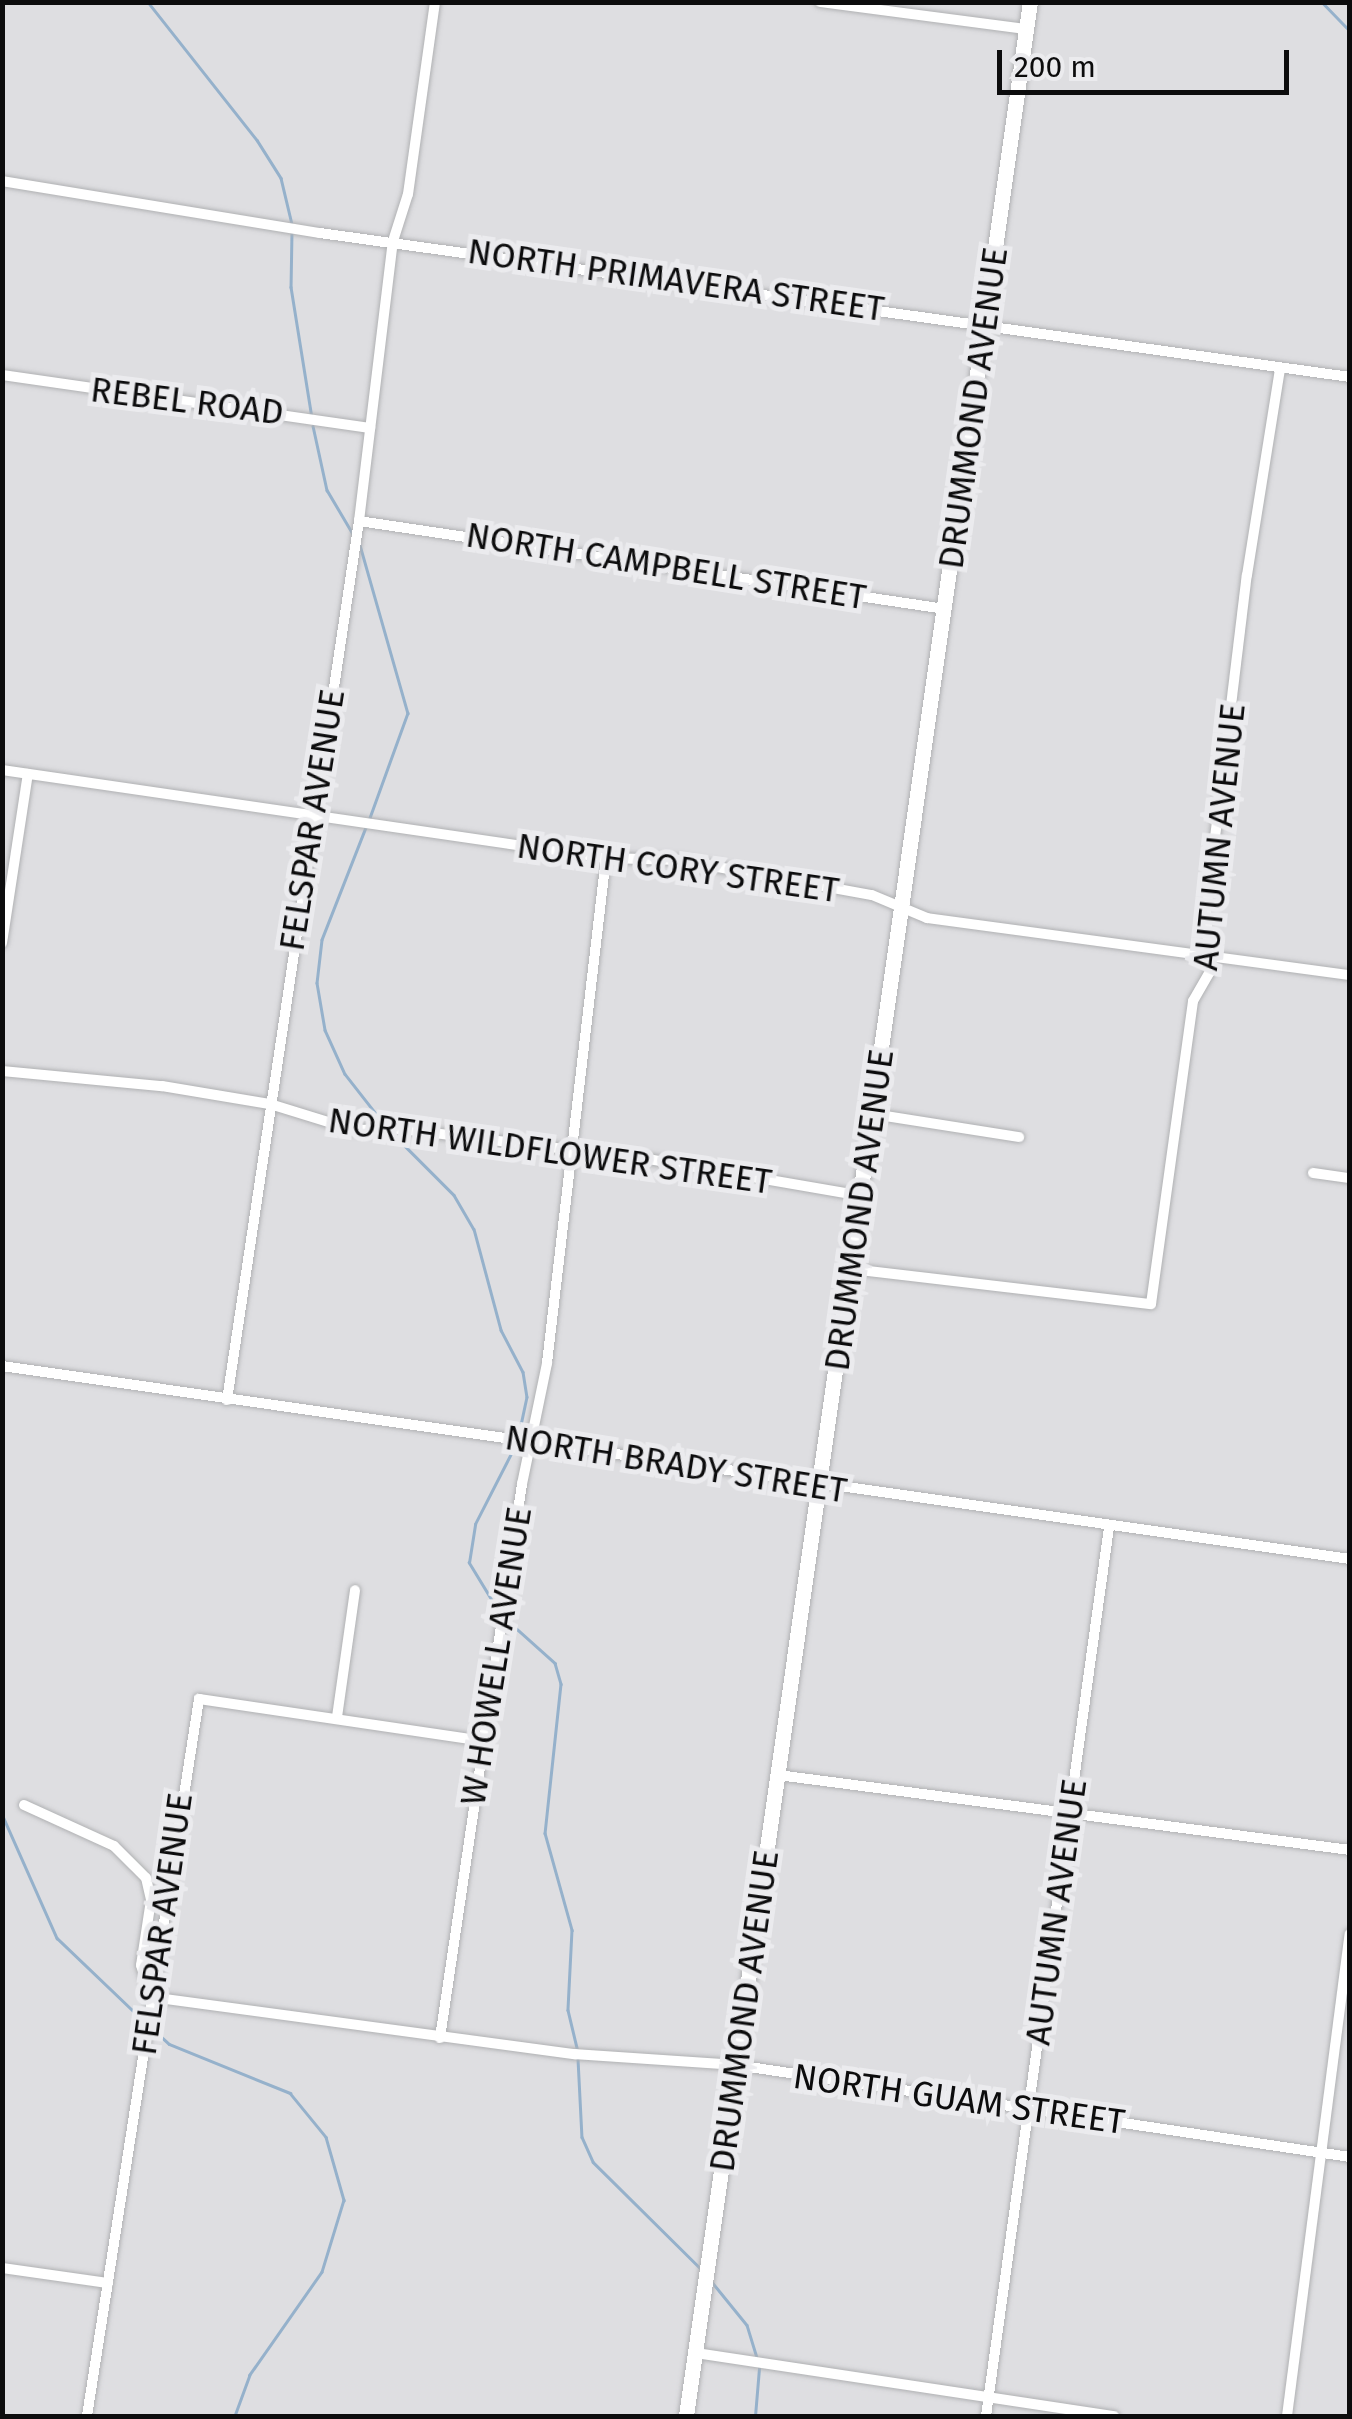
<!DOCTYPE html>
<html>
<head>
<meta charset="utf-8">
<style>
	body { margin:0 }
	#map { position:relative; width:1352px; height:2419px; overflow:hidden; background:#dedee1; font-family:"Fira Sans",sans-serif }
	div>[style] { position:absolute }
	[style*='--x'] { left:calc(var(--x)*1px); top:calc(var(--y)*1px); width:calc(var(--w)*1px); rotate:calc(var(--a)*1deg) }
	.stream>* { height:2.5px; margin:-1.25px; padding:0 1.25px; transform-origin:1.25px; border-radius:1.25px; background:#95b1cb }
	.roads { filter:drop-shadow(0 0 2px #b0b1b3) drop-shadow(0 0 2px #b0b1b3) }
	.street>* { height:10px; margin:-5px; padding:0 5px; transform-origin:5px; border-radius:5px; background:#fff }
	.secondary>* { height:15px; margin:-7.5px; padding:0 7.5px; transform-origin:7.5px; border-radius:7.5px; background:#fff }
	span { translate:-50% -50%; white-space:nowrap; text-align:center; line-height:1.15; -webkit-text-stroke:10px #ebebee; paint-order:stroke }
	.street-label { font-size:35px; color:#0c0c0d }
	.frame { position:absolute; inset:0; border:5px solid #0c0c0d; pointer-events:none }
	.scale { position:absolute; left:997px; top:50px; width:292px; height:45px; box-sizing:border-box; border:5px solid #0c0c0d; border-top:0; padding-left:12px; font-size:30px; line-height:35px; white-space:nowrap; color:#0c0c0d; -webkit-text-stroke:8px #ebebee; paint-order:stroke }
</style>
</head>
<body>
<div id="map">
	<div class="stream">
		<i style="--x:148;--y:2;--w:176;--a:51.7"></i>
		<i style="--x:257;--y:140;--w:45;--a:57.7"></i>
		<i style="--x:281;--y:178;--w:47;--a:76.6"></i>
		<i style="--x:1322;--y:2;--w:40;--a:46"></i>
		<i style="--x:292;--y:232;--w:55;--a:91"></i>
		<i style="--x:291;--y:287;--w:133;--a:80.9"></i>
		<i style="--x:313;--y:426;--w:66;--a:77.7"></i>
		<i style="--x:327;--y:490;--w:51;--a:59.4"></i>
		<i style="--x:360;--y:545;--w:175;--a:74.1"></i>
		<i style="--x:408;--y:713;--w:112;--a:109.9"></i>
		<i style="--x:367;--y:825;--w:123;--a:111.4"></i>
		<i style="--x:322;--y:940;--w:43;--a:96.6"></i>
		<i style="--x:317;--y:983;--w:48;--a:80.3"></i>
		<i style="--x:325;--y:1030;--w:48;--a:65.6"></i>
		<i style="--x:345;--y:1074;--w:63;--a:52"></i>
		<i style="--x:393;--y:1134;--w:86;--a:45"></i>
		<i style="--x:454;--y:1195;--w:39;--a:60"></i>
		<i style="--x:474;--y:1229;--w:105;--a:75"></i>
		<i style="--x:501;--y:1330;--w:47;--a:62.4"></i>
		<i style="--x:523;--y:1372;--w:25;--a:81"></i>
		<i style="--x:527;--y:1397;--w:38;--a:102"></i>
		<i style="--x:500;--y:1614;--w:60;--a:-121.3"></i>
		<i style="--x:469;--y:1563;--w:39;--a:-81"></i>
		<i style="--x:475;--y:1524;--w:92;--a:-62.9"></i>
		<i style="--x:506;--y:1619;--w:66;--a:41.9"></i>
		<i style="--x:555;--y:1663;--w:22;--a:74"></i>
		<i style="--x:561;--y:1684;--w:150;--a:96.1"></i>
		<i style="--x:545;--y:1833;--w:101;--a:74.4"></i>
		<i style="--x:572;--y:1930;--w:80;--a:92.9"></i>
		<i style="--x:568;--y:2010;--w:43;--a:76.6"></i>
		<i style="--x:2;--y:1814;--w:136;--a:66.1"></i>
		<i style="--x:57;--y:1938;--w:123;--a:43.7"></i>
		<i style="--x:152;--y:2028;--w:23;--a:43"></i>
		<i style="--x:169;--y:2044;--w:131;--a:22"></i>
		<i style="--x:290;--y:2093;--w:57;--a:50.7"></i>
		<i style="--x:326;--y:2137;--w:66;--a:74.1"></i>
		<i style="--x:344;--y:2200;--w:75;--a:107"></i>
		<i style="--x:322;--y:2272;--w:126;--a:125"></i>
		<i style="--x:250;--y:2375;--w:44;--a:110.1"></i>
		<i style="--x:578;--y:2059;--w:78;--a:87.1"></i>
		<i style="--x:582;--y:2137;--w:27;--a:66"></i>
		<i style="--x:593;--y:2162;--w:151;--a:44.7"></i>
		<i style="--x:712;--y:2282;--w:55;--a:50.9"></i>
		<i style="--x:747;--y:2325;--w:37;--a:73"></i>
		<i style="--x:755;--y:2416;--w:48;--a:-85.2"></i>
	</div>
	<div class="roads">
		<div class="street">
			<i style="--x:820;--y:2;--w:208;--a:7.5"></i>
			<i style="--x:2;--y:181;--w:322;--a:9.3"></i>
			<i style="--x:320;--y:233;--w:1040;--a:7.96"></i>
			<i style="--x:2;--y:375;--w:372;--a:8.2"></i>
			<i style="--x:359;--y:521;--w:593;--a:8.54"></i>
			<i style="--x:2;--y:770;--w:610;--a:8.29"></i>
			<i style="--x:606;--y:858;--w:73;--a:1.6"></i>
			<i style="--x:679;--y:860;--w:196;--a:10.3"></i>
			<i style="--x:872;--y:895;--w:60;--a:22.7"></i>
			<i style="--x:927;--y:918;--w:427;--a:7.7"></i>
			<i style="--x:2;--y:943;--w:171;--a:-81.3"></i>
			<i style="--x:2;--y:1071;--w:161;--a:5.4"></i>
			<i style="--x:162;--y:1086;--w:109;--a:9.5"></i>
			<i style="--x:270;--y:1104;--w:88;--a:17.2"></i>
			<i style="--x:354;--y:1130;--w:46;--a:-1.2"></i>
			<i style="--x:400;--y:1129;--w:250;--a:6.9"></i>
			<i style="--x:648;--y:1159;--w:217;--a:9.8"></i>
			<i style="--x:873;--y:1114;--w:148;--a:9"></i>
			<i style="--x:1313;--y:1173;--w:37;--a:8"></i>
			<i style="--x:852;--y:1269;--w:301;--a:6.7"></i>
			<i style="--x:1151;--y:1304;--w:306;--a:-82.1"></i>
			<i style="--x:1193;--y:1001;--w:34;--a:-60"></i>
			<i style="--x:1210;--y:972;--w:60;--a:-93.8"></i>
			<i style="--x:1206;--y:912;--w:339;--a:-83.1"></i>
			<i style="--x:1247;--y:575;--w:210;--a:-80.9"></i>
			<i style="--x:2;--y:1366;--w:1362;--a:8.15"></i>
			<i style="--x:227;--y:1400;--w:889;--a:-81.46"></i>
			<i style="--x:359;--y:521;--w:282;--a:-83.1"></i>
			<i style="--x:393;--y:241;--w:49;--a:-72.3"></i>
			<i style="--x:408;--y:194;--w:194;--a:-82"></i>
			<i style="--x:337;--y:1717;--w:128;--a:-81.9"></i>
			<i style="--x:778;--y:1775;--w:577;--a:7.47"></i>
			<i style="--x:24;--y:1805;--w:99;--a:24.5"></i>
			<i style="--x:114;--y:1846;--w:45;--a:45"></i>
			<i style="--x:146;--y:1878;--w:23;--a:77"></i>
			<i style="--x:151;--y:1900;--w:66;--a:98.7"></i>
			<i style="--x:141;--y:1965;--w:34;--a:73"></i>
			<i style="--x:151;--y:1997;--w:428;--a:7.7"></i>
			<i style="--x:575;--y:2054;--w:161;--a:3.9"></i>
			<i style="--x:736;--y:2065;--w:621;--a:8.52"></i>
			<i style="--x:440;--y:2038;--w:560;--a:-81.58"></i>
			<i style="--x:522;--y:1484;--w:124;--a:-78.3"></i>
			<i style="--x:547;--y:1363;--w:508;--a:-83.34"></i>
			<i style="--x:2;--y:2268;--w:107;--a:8.1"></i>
			<i style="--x:696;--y:2353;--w:423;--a:8.6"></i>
			<i style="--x:87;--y:2416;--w:726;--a:-81.12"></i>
			<i style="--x:199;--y:1699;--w:286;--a:8.4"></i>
			<i style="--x:986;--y:2416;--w:897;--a:-82.12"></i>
			<i style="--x:1287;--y:2416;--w:486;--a:-82.6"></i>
		</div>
		<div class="secondary">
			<i style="--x:686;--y:2416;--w:2438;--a:-81.89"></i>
		</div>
	</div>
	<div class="street-label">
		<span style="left:676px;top:280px;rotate:8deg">NORTH PRIMAVERA STREET</span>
		<span style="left:187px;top:401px;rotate:7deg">REBEL ROAD</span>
		<span style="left:973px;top:408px;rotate:-82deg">DRUMMOND AVENUE</span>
		<span style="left:666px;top:566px;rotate:9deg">NORTH CAMPBELL STREET</span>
		<span style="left:312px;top:820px;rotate:-81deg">FELSPAR AVENUE</span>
		<span style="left:1219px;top:837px;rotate:-84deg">AUTUMN AVENUE</span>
		<span style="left:678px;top:868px;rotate:8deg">NORTH CORY STREET</span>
		<span style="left:550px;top:1151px;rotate:8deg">NORTH WILDFLOWER STREET</span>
		<span style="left:859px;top:1210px;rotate:-82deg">DRUMMOND AVENUE</span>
		<span style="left:676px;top:1464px;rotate:9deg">NORTH BRADY STREET</span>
		<span style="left:496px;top:1656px;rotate:-81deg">W HOWELL AVENUE</span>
		<span style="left:1056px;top:1912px;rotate:-82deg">AUTUMN AVENUE</span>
		<span style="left:162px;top:1924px;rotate:-82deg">FELSPAR AVENUE</span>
		<span style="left:744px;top:2011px;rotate:-82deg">DRUMMOND AVENUE</span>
		<span style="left:959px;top:2099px;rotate:8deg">NORTH GUAM STREET</span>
	</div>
	<div class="frame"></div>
	<div class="scale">200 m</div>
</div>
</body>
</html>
